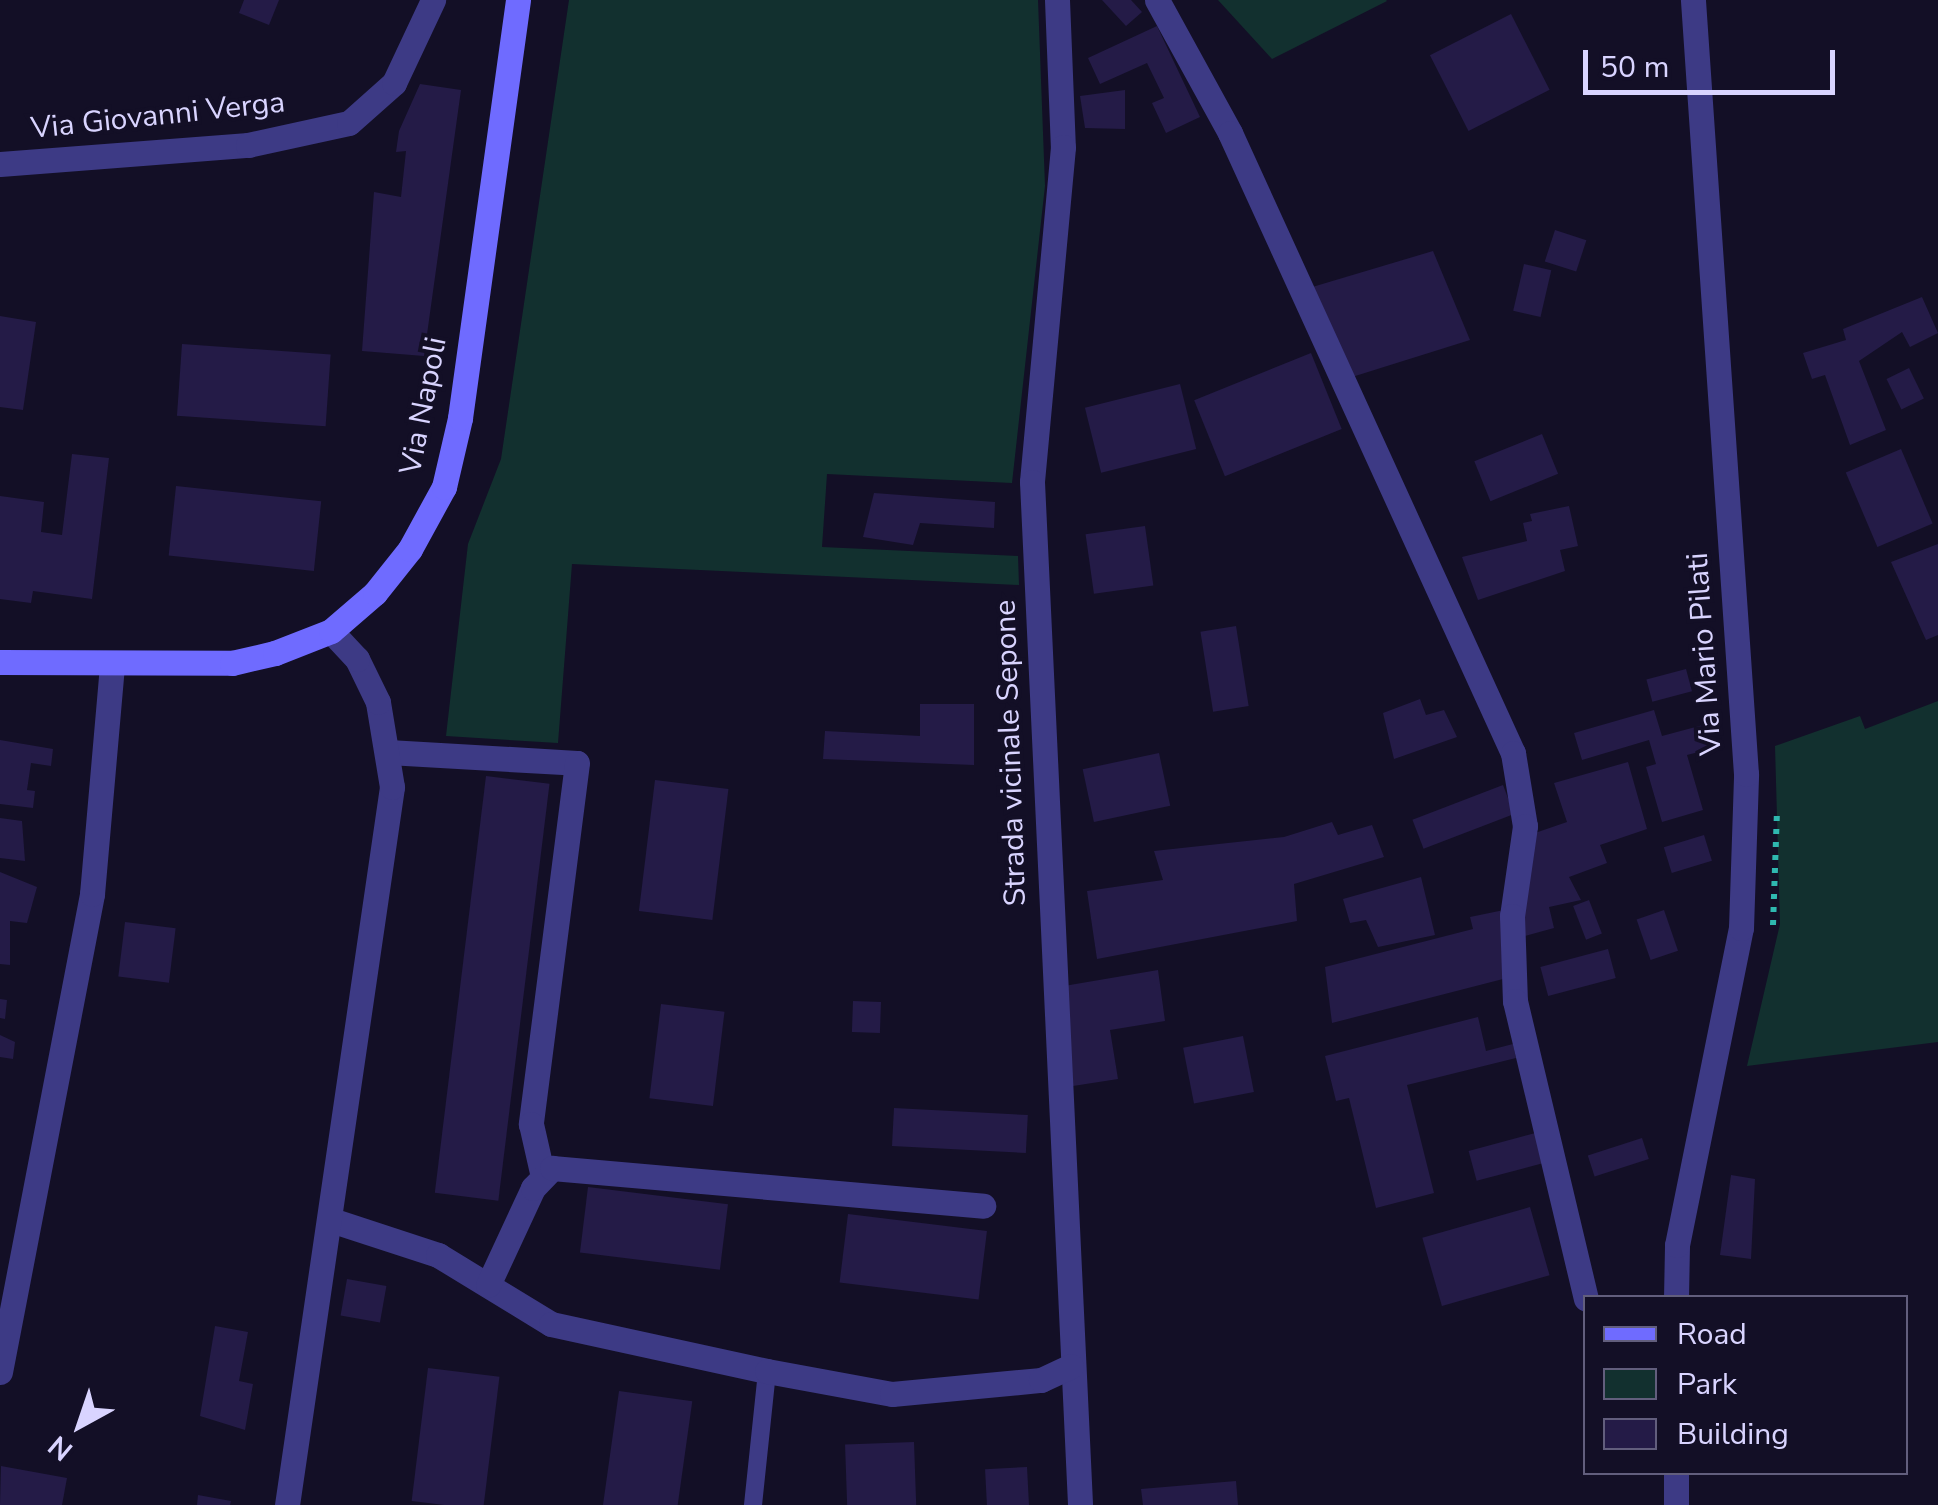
<!DOCTYPE html>
<html>
<head>
<meta charset="utf-8">
<style>
	body { margin:0 }
	#map { position:relative; width:1938px; height:1505px; overflow:hidden; background:#130f26; font-family:"Nunito Sans",sans-serif }
	div>[style] { position:absolute }
	[style*='--x'] { left:calc(var(--x)*1px); top:calc(var(--y)*1px); width:calc(var(--w)*1px); rotate:calc(var(--a)*1deg) }
	.green>* { inset:0; background:#12302f }
	.building>* { inset:0; background:#241b47; transform-origin:0 0 }
	.path>* { height:6px; margin-top:-3px; transform-origin:0; background:repeating-linear-gradient(90deg,#2fb8b0 0 5px,transparent 0 13px) }
	.lane>* { height:18px; margin:-9px; padding:0 9px; transform-origin:9px; border-radius:9px; background:#3d3a85 }
	.street>* { height:25px; margin:-12.5px; padding:0 12.5px; transform-origin:12.5px; border-radius:12.5px; background:#3d3a85 }
	.secondary>* { height:25px; margin:-12.5px; padding:0 12.5px; transform-origin:12.5px; border-radius:12.5px; background:#6f6bff }
	span { translate:-50% -50%; white-space:nowrap; text-align:center; line-height:1.15; -webkit-text-stroke:8px #130f26; paint-order:stroke }
	.street-label { font-size:30px; color:#d9d4ff }
	.legend { position:absolute; left:1583px; top:1295px; width:325px; height:180px; box-sizing:border-box; background:#130f26; border:2px solid #625e7d; margin:0; padding:12px 18px; list-style:none; font-size:30px; color:#d9d4ff }
	.legend li { display:flex; align-items:center; gap:20px; height:50px }
	.legend b { width:50px; border:2px solid #625e7d }
	.north { position:absolute; left:30px; top:1375px; width:100px; height:100px; -webkit-text-stroke:8px #130f26; paint-order:stroke; rotate:220deg; font-size:28px; font-weight:700; line-height:40px; text-align:center; color:#d9d4ff }
	.north::after { content:''; display:block; margin:auto; width:35px; height:45px; background:#d9d4ff; clip-path:polygon(50% 0,100% 100%,50% 72%,0 100%) }
	.scale { position:absolute; left:1583px; top:50px; width:252px; height:45px; box-sizing:border-box; border:5px solid #d9d4ff; border-top:0; padding-left:12px; font-size:30px; line-height:35px; white-space:nowrap; color:#d9d4ff; -webkit-text-stroke:8px #130f26; paint-order:stroke }
</style>
</head>
<body>
<div id="map">
	<div class="green">
		<i style="clip-path:polygon(569px 0,1038px 0,1045px 186px,1012px 483px,827px 474px,822px 547px,1018px 556px,1019px 585px,572px 564px,558px 743px,446px 736px,468px 544px,501px 459px)"></i>
		<i style="clip-path:polygon(1218px 0,1386px 0,1387px 1px,1272px 59px)"></i>
		<i style="clip-path:polygon(1938px 701px,1938px 1042px,1747px 1066px,1780px 924px,1775px 746px,1860px 716px,1865px 729px)"></i>
	</div>
	<div class="building">
		<i style="clip-path:polygon(244px 0,279px 0,269px 25px,239px 13px)"></i>
		<i style="clip-path:polygon(1102px 0,1131px 0,1142px 12px,1126px 26px)"></i>
		<i style="left:1511px;top:14px;width:85px;height:91px;rotate:63deg"></i>
		<i style="clip-path:polygon(1157px 26px,1200px 117px,1166px 133px,1152px 103px,1164px 98px,1147px 63px,1100px 84px,1088px 58px)"></i>
		<i style="clip-path:polygon(420px 84px,461px 90px,424px 356px,362px 351px,374px 192px,401px 197px,406px 151px,396px 152px,399px 131px)"></i>
		<i style="clip-path:polygon(1125px 90px,1125px 129px,1085px 128px,1080px 96px)"></i>
		<i style="left:1555px;top:230px;width:33px;height:33px;rotate:18deg"></i>
		<i style="clip-path:polygon(1433px 251px,1470px 340px,1352px 377px,1309px 288px)"></i>
		<i style="left:1524px;top:264px;width:28px;height:48px;rotate:13deg"></i>
		<i style="clip-path:polygon(1922px 297px,1938px 333px,1910px 347px,1902px 332px,1859px 361px,1886px 430px,1850px 445px,1825px 375px,1812px 379px,1803px 353px,1846px 340px,1843px 329px)"></i>
		<i style="clip-path:polygon(0 316px,36px 322px,23px 410px,0 407px)"></i>
		<i style="left:182px;top:344px;width:149px;height:72px;rotate:4deg"></i>
		<i style="left:1311px;top:353px;width:82px;height:126px;rotate:68deg"></i>
		<i style="left:1909px;top:368px;width:34px;height:25px;rotate:64deg"></i>
		<i style="left:1180px;top:384px;width:67px;height:98px;rotate:76deg"></i>
		<i style="left:1542px;top:434px;width:43px;height:73px;rotate:68deg"></i>
		<i style="left:1901px;top:449px;width:81px;height:60px;rotate:67deg"></i>
		<i style="clip-path:polygon(72px 454px,109px 458px,92px 599px,33px 591px,31px 603px,0 599px,0 496px,44px 502px,41px 532px,62px 535px)"></i>
		<i style="left:176px;top:486px;width:146px;height:70px;rotate:6deg"></i>
		<i style="clip-path:polygon(874px 493px,995px 502px,994px 528px,920px 523px,913px 545px,863px 537px)"></i>
		<i style="clip-path:polygon(1569px 506px,1578px 546px,1560px 550px,1565px 571px,1478px 600px,1462px 557px,1527px 541px,1523px 523px,1532px 521px,1530px 514px)"></i>
		<i style="left:1145px;top:526px;width:60px;height:60px;rotate:82deg"></i>
		<i style="clip-path:polygon(1938px 544px,1938px 635px,1926px 640px,1891px 562px)"></i>
		<i style="left:1236px;top:626px;width:81px;height:36px;rotate:81deg"></i>
		<i style="left:1686px;top:669px;width:23px;height:41px;rotate:75deg"></i>
		<i style="clip-path:polygon(1420px 699px,1426px 715px,1444px 710px,1457px 737px,1394px 759px,1383px 713px)"></i>
		<i style="clip-path:polygon(920px 704px,974px 704px,974px 765px,823px 759px,825px 731px,920px 736px)"></i>
		<i style="clip-path:polygon(1654px 710px,1662px 736px,1703px 725px,1710px 749px,1687px 755px,1703px 810px,1662px 822px,1646px 767px,1656px 764px,1649px 740px,1582px 760px,1574px 733px)"></i>
		<i style="clip-path:polygon(0 740px,53px 749px,51px 766px,31px 763px,27px 790px,35px 791px,33px 808px,0 804px)"></i>
		<i style="left:1159px;top:753px;width:54px;height:78px;rotate:78deg"></i>
		<i style="clip-path:polygon(1628px 762px,1647px 829px,1600px 845px,1607px 863px,1569px 877px,1581px 900px,1549px 907px,1554px 928px,1521px 937px,1535px 833px,1567px 822px,1554px 783px)"></i>
		<i style="left:486px;top:776px;width:64px;height:420px;rotate:7deg"></i>
		<i style="left:655px;top:780px;width:74px;height:132px;rotate:7deg"></i>
		<i style="left:1503px;top:785px;width:31px;height:97px;rotate:69deg"></i>
		<i style="clip-path:polygon(0 818px,22px 821px,25px 861px,0 858px)"></i>
		<i style="clip-path:polygon(1332px 822px,1338px 835px,1372px 825px,1384px 857px,1294px 884px,1297px 921px,1097px 959px,1087px 891px,1163px 880px,1154px 851px,1284px 837px)"></i>
		<i style="left:1704px;top:835px;width:27px;height:42px;rotate:73deg"></i>
		<i style="clip-path:polygon(0 872px,37px 887px,27px 923px,10px 921px,10px 965px,0 964px)"></i>
		<i style="clip-path:polygon(1421px 877px,1435px 935px,1378px 947px,1366px 920px,1350px 923px,1343px 899px)"></i>
		<i style="left:1589px;top:900px;width:36px;height:17px;rotate:69deg"></i>
		<i style="clip-path:polygon(1504px 910px,1503px 979px,1332px 1023px,1325px 967px,1473px 929px,1470px 917px)"></i>
		<i style="left:1664px;top:910px;width:43px;height:29px;rotate:71deg"></i>
		<i style="left:125px;top:922px;width:51px;height:55px;rotate:7deg"></i>
		<i style="left:1608px;top:949px;width:30px;height:70px;rotate:75deg"></i>
		<i style="clip-path:polygon(1158px 970px,1165px 1021px,1110px 1030px,1118px 1079px,1073px 1086px,1064px 986px)"></i>
		<i style="clip-path:polygon(0 999px,7px 1000px,5px 1019px,0 1018px)"></i>
		<i style="left:853px;top:1001px;width:28px;height:31px;rotate:2deg"></i>
		<i style="left:661px;top:1004px;width:64px;height:95px;rotate:7deg"></i>
		<i style="clip-path:polygon(1478px 1017px,1486px 1051px,1513px 1044px,1516px 1058px,1407px 1085px,1434px 1193px,1376px 1208px,1349px 1098px,1336px 1101px,1325px 1056px)"></i>
		<i style="clip-path:polygon(0 1035px,15px 1042px,13px 1059px,0 1057px)"></i>
		<i style="left:1243px;top:1036px;width:57px;height:61px;rotate:79deg"></i>
		<i style="left:894px;top:1108px;width:134px;height:38px;rotate:3deg"></i>
		<i style="left:1543px;top:1131px;width:31px;height:77px;rotate:75deg"></i>
		<i style="left:1642px;top:1138px;width:22px;height:57px;rotate:72deg"></i>
		<i style="clip-path:polygon(1731px 1175px,1755px 1179px,1751px 1259px,1720px 1255px)"></i>
		<i style="left:588px;top:1187px;width:141px;height:66px;rotate:7deg"></i>
		<i style="left:1530px;top:1207px;width:71px;height:112px;rotate:74deg"></i>
		<i style="left:848px;top:1214px;width:140px;height:69px;rotate:7deg"></i>
		<i style="left:347px;top:1279px;width:40px;height:37px;rotate:10deg"></i>
		<i style="clip-path:polygon(215px 1326px,248px 1332px,239px 1381px,253px 1384px,245px 1430px,200px 1416px)"></i>
		<i style="left:428px;top:1368px;width:72px;height:134px;rotate:7deg"></i>
		<i style="left:619px;top:1391px;width:74px;height:115px;rotate:8deg"></i>
		<i style="left:914px;top:1442px;width:63px;height:69px;rotate:88deg"></i>
		<i style="clip-path:polygon(1px 1466px,67px 1478px,62px 1505px,0 1505px)"></i>
		<i style="left:1027px;top:1467px;width:38px;height:42px;rotate:87deg"></i>
		<i style="clip-path:polygon(1236px 1481px,1238px 1505px,1143px 1505px,1141px 1489px)"></i>
		<i style="clip-path:polygon(198px 1495px,231px 1501px,230px 1505px,197px 1505px)"></i>
	</div>
	<div class="path">
		<i style="--x:1773;--y:925;--w:113;--a:-88"></i>
	</div>
	<div class="lane">
		<i style="--x:753;--y:1505;--w:135;--a:-84"></i>
	</div>
	<div class="street">
		<i style="--x:1057;--y:0;--w:147;--a:87.7"></i>
		<i style="--x:1063;--y:147;--w:336;--a:95.3"></i>
		<i style="--x:1032;--y:482;--w:1024;--a:87.31"></i>
		<i style="--x:1157;--y:0;--w:152;--a:61.2"></i>
		<i style="--x:1230;--y:133;--w:682;--a:65.47"></i>
		<i style="--x:1513;--y:753;--w:74;--a:80.7"></i>
		<i style="--x:1525;--y:826;--w:91;--a:98.2"></i>
		<i style="--x:1512;--y:916;--w:85;--a:88"></i>
		<i style="--x:1515;--y:1001;--w:306;--a:76.6"></i>
		<i style="--x:0;--y:164;--w:249;--a:-4.4"></i>
		<i style="--x:248;--y:145;--w:103;--a:-12.3"></i>
		<i style="--x:349;--y:123;--w:60;--a:-41.6"></i>
		<i style="--x:394;--y:83;--w:92;--a:-64.8"></i>
		<i style="--x:388;--y:752;--w:189;--a:3.3"></i>
		<i style="--x:577;--y:763;--w:364;--a:97.3"></i>
		<i style="--x:531;--y:1124;--w:54;--a:77.2"></i>
		<i style="--x:331;--y:1220;--w:113;--a:18.1"></i>
		<i style="--x:438;--y:1255;--w:132;--a:31.4"></i>
		<i style="--x:551;--y:1324;--w:221;--a:12.3"></i>
		<i style="--x:767;--y:1371;--w:127;--a:10.4"></i>
		<i style="--x:892;--y:1394;--w:150;--a:-5.4"></i>
		<i style="--x:1041;--y:1380;--w:33;--a:-25"></i>
		<i style="--x:488;--y:1285;--w:107;--a:-65.1"></i>
		<i style="--x:533;--y:1188;--w:28;--a:-46"></i>
		<i style="--x:552;--y:1168;--w:433;--a:5"></i>
		<i style="--x:1676;--y:1298;--w:53;--a:-88.9"></i>
		<i style="--x:1677;--y:1245;--w:323;--a:-78.6"></i>
		<i style="--x:1741;--y:928;--w:154;--a:-88.1"></i>
		<i style="--x:1746;--y:774;--w:776;--a:-93.92"></i>
		<i style="--x:0;--y:1372;--w:487;--a:-79.1"></i>
		<i style="--x:92;--y:894;--w:229;--a:-85"></i>
		<i style="--x:1676;--y:1472;--w:33;--a:90"></i>
		<i style="--x:287;--y:1505;--w:726;--a:-81.68"></i>
		<i style="--x:392;--y:787;--w:86;--a:-99.4"></i>
		<i style="--x:378;--y:702;--w:48;--a:-116"></i>
		<i style="--x:357;--y:659;--w:38;--a:-133"></i>
	</div>
	<div class="secondary">
		<i style="--x:0;--y:662;--w:232;--a:0.2"></i>
		<i style="--x:232;--y:663;--w:44;--a:-13.1"></i>
		<i style="--x:275;--y:653;--w:60;--a:-21.4"></i>
		<i style="--x:331;--y:631;--w:58;--a:-40.8"></i>
		<i style="--x:375;--y:593;--w:56;--a:-51.5"></i>
		<i style="--x:410;--y:549;--w:71;--a:-61.3"></i>
		<i style="--x:444;--y:487;--w:71;--a:-76.9"></i>
		<i style="--x:460;--y:418;--w:422;--a:-82.1"></i>
	</div>
	<div class="street-label">
		<span style="left:158px;top:116px;rotate:-6deg">Via Giovanni Verga</span>
		<span style="left:424px;top:406px;rotate:-79deg">Via Napoli</span>
		<span style="left:1705px;top:654px;rotate:-94deg">Via Mario Pilati</span>
		<span style="left:1011px;top:753px;rotate:-92deg">Strada vicinale Sepone</span>
	</div>
	<ul class="legend">
	<li><b style="height:12px;background:#6f6bff"></b>Road</li>
	<li><b style="height:28px;background:#12302f"></b>Park</li>
	<li><b style="height:28px;background:#241b47"></b>Building</li>
	</ul>
	<div class="north">N</div>
	<div class="scale">50 m</div>
</div>
</body>
</html>
